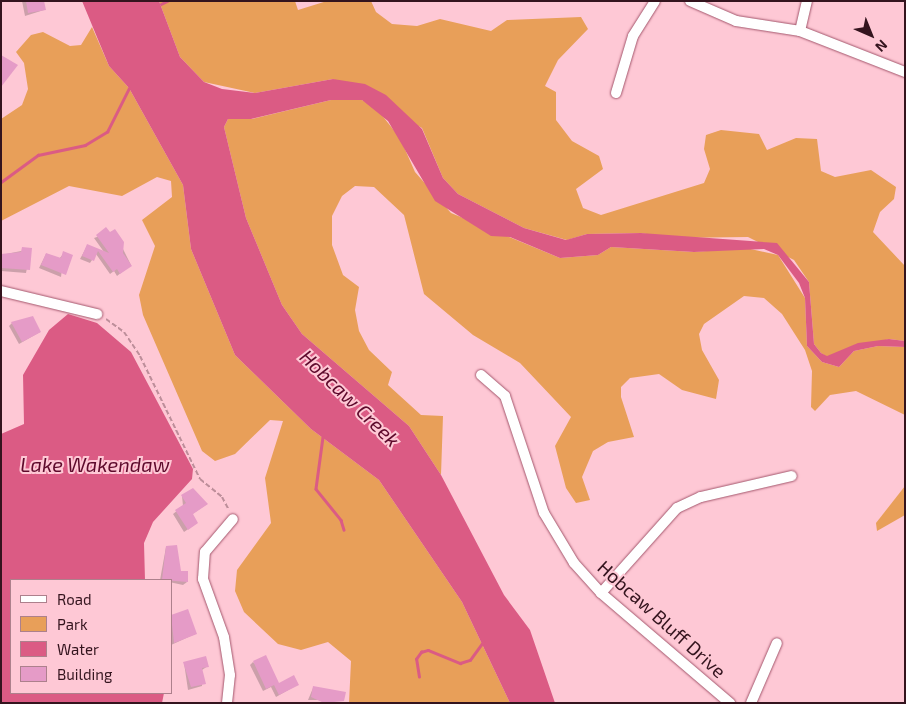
<!DOCTYPE html>
<html>
<head>
<meta charset="utf-8">
<style>
	body { margin:0 }
	#map { position:relative; width:906px; height:704px; overflow:hidden; background:#fec8d5; font-family:"Exo 2",sans-serif }
	div>[style] { position:absolute }
	[style*='--x'] { left:calc(var(--x)*1px); top:calc(var(--y)*1px); width:calc(var(--w)*1px); rotate:calc(var(--a)*1deg) }
	.green>* { inset:0; background:#e89f59 }
	.water>* { inset:0; background:#db5b84 }
	.shadow>* { inset:0; background:#0003 }
	.stream>* { height:2.5px; margin:-1.25px; padding:0 1.25px; transform-origin:1.25px; border-radius:1.25px; background:#db5b84 }
	.building>* { inset:0; background:#e59bc7 }
	.path>* { height:2px; margin-top:-1px; transform-origin:0; background:repeating-linear-gradient(90deg,#bd8e9a 0 5px,transparent 0 7.5px) }
	.roads { filter:drop-shadow(0 0 1px #a4576d) drop-shadow(0 0 1px #a4576d) }
	.minor>* { height:10px; margin:-5px; padding:0 5px; transform-origin:5px; border-radius:5px; background:#fff }
	span { translate:-50% -50%; white-space:nowrap; text-align:center; line-height:1.15; -webkit-text-stroke:4px #fec8d5; paint-order:stroke }
	.street-label { font-size:19px; color:#34141e }
	.water-label { font-size:20px; color:#5e0a2c; font-style:italic }
	.frame { position:absolute; inset:0; border:2px solid #34141e; pointer-events:none }
	.legend { position:absolute; left:10px; top:579px; width:162px; height:115px; box-sizing:border-box; background:#fec8d5; border:1px solid #ad808c; margin:0; padding:6px 9px; list-style:none; font-size:15px; color:#34141e }
	.legend li { display:flex; align-items:center; gap:10px; height:25px }
	.legend b { width:25px; border:1px solid #ad808c }
	.north { position:absolute; left:846px; top:10px; width:50px; height:50px; -webkit-text-stroke:4px #fec8d5; paint-order:stroke; rotate:136deg; font-size:14px; font-weight:700; line-height:20px; text-align:center; color:#34141e }
	.north::after { content:''; display:block; margin:auto; width:18px; height:22px; background:#34141e; clip-path:polygon(50% 0,100% 100%,50% 72%,0 100%) }
</style>
</head>
<body>
<div id="map">
	<div class="green">
		<i style="clip-path:polygon(159px 1px,295px 1px,298px 10px,327px 1px,371px 1px,376px 12px,392px 24px,417px 26px,440px 19px,491px 31px,507px 20px,581px 17px,588px 29px,558px 60px,545px 86px,556px 92px,556px 120px,572px 141px,599px 156px,603px 169px,576px 189px,583px 208px,601px 215px,704px 183px,710px 169px,704px 149px,706px 135px,721px 130px,759px 134px,767px 150px,796px 138px,817px 139px,821px 171px,835px 177px,871px 170px,896px 187px,894px 199px,880px 212px,873px 232px,905px 266px,905px 341px,889px 339px,827px 357px,821px 353px,814px 344px,809px 282px,794px 260px,748px 237px,669px 238px,641px 233px,587px 234px,567px 240px,524px 228px,458px 194px,443px 178px,422px 128px,333px 79px,255px 93px,204px 82px,180px 57px)"></i>
		<i style="clip-path:polygon(92px 27px,109px 66px,129px 88px,183px 185px,191px 249px,235px 355px,311px 429px,379px 480px,462px 602px,510px 703px,349px 703px,351px 661px,328px 642px,301px 650px,278px 644px,244px 612px,235px 591px,237px 570px,271px 523px,265px 478px,283px 421px,270px 420px,235px 454px,215px 461px,202px 451px,143px 315px,139px 295px,155px 246px,142px 220px,172px 197px,171px 181px,157px 177px,122px 196px,69px 186px,1px 221px,1px 119px,22px 105px,28px 89px,24px 63px,16px 52px,31px 35px,43px 32px,70px 46px,81px 45px)"></i>
		<i style="clip-path:polygon(331px 100px,362px 100px,377px 109px,400px 138px,415px 172px,451px 213px,560px 258px,598px 255px,611px 247px,694px 252px,746px 248px,778px 255px,805px 298px,807px 346px,822px 362px,839px 367px,854px 351px,878px 346px,905px 347px,905px 415px,856px 391px,830px 395px,815px 411px,811px 407px,812px 371px,805px 350px,782px 314px,764px 298px,744px 296px,704px 324px,699px 334px,702px 350px,719px 380px,716px 399px,682px 390px,659px 374px,630px 378px,621px 387px,621px 397px,634px 437px,608px 442px,593px 451px,582px 477px,590px 500px,576px 503px,566px 488px,555px 446px,571px 417px,520px 363px,473px 335px,424px 294px,404px 215px,374px 187px,355px 186px,342px 196px,332px 216px,332px 245px,343px 275px,359px 287px,355px 310px,359px 331px,369px 350px,392px 372px,388px 385px,421px 415px,443px 416px,441px 475px,409px 426px,302px 334px,282px 305px,246px 218px,224px 127px,228px 119px,252px 119px)"></i>
		<i style="clip-path:polygon(905px 486px,905px 515px,877px 531px,876px 523px)"></i>
	</div>
	<div class="water">
		<i style="clip-path:polygon(82px 1px,159px 1px,180px 57px,204px 82px,222px 89px,255px 93px,333px 79px,365px 84px,386px 95px,422px 129px,443px 178px,458px 194px,524px 228px,566px 240px,587px 234px,641px 233px,777px 243px,809px 282px,814px 344px,821px 353px,827px 356px,858px 343px,889px 339px,905px 341px,905px 347px,878px 346px,854px 351px,839px 367px,822px 362px,807px 346px,805px 298px,799px 283px,778px 255px,764px 249px,694px 252px,611px 247px,598px 255px,560px 258px,510px 237px,491px 236px,435px 201px,388px 121px,362px 100px,331px 100px,251px 119px,228px 119px,224px 127px,246px 218px,282px 305px,302px 334px,409px 426px,441px 475px,504px 595px,530px 630px,555px 703px,510px 703px,462px 602px,379px 480px,311px 429px,235px 355px,191px 249px,183px 185px,129px 88px,109px 66px)"></i>
		<i style="clip-path:polygon(68px 314px,97px 323px,131px 352px,193px 469px,192px 479px,153px 522px,144px 543px,145px 580px,11px 580px,11px 693px,164px 693px,162px 703px,1px 703px,1px 434px,24px 424px,23px 375px,49px 330px)"></i>
	</div>
	<div class="shadow">
		<i style="clip-path:polygon(22px 1px,42px 1px,44px 10px,25px 16px)"></i>
		<i style="clip-path:polygon(114px 231px,131px 265px,117px 276px,114px 271px,110px 274px,96px 254px,90px 263px,80px 259px,87px 246px,104px 252px,94px 238px)"></i>
		<i style="clip-path:polygon(31px 249px,26px 273px,1px 271px,1px 255px)"></i>
		<i style="clip-path:polygon(64px 253px,61px 277px,39px 268px,46px 254px,59px 259px)"></i>
		<i style="clip-path:polygon(12px 323px,40px 332px,19px 344px,9px 326px)"></i>
		<i style="clip-path:polygon(182px 496px,207px 504px,191px 515px,197px 523px,184px 532px,173px 514px,183px 506px)"></i>
		<i style="clip-path:polygon(166px 547px,187px 582px,183px 585px,160px 580px)"></i>
		<i style="clip-path:polygon(171px 617px,195px 634px,171px 645px)"></i>
		<i style="clip-path:polygon(253px 662px,278px 684px,297px 685px,276px 697px,271px 687px,263px 691px,250px 665px)"></i>
		<i style="clip-path:polygon(184px 663px,208px 666px,202px 670px,202px 686px,188px 690px)"></i>
		<i style="clip-path:polygon(313px 688px,343px 700px,308px 700px)"></i>
	</div>
	<div class="stream">
		<i style="--x:161;--y:4;--w:7;--a:-27"></i>
		<i style="--x:1;--y:182;--w:46;--a:-36.1"></i>
		<i style="--x:38;--y:155;--w:48;--a:-12"></i>
		<i style="--x:85;--y:145;--w:26;--a:-31"></i>
		<i style="--x:107;--y:132;--w:49;--a:-63.4"></i>
		<i style="--x:323;--y:437;--w:52;--a:97.7"></i>
		<i style="--x:316;--y:489;--w:40;--a:51"></i>
		<i style="--x:341;--y:520;--w:10;--a:73"></i>
		<i style="--x:419;--y:677;--w:18;--a:-99"></i>
		<i style="--x:416;--y:659;--w:9;--a:-54"></i>
		<i style="--x:421;--y:652;--w:7;--a:-16"></i>
		<i style="--x:428;--y:650;--w:35;--a:22"></i>
		<i style="--x:460;--y:663;--w:10;--a:-17"></i>
		<i style="--x:470;--y:660;--w:22;--a:-54"></i>
	</div>
	<div class="building">
		<i style="clip-path:polygon(26px 1px,44px 1px,46px 10px,28px 13px)"></i>
		<i style="clip-path:polygon(1px 55px,18px 65px,1px 87px)"></i>
		<i style="clip-path:polygon(106px 227px,110px 232px,115px 229px,124px 242px,123px 253px,132px 266px,120px 274px,117px 269px,113px 272px,98px 251px,94px 261px,82px 256px,87px 244px,109px 253px,96px 235px)"></i>
		<i style="clip-path:polygon(22px 247px,32px 248px,30px 270px,1px 268px,1px 254px,21px 252px)"></i>
		<i style="clip-path:polygon(63px 251px,73px 255px,66px 275px,41px 265px,46px 253px,61px 258px)"></i>
		<i style="clip-path:polygon(33px 316px,41px 332px,22px 342px,11px 322px)"></i>
		<i style="clip-path:polygon(193px 488px,208px 504px,193px 514px,198px 523px,188px 530px,175px 510px,186px 503px,181px 495px)"></i>
		<i style="clip-path:polygon(177px 545px,181px 571px,188px 571px,188px 582px,162px 580px,166px 546px)"></i>
		<i style="clip-path:polygon(188px 609px,197px 634px,174px 643px,171px 615px)"></i>
		<i style="clip-path:polygon(266px 655px,279px 683px,294px 675px,299px 685px,279px 695px,274px 685px,266px 689px,253px 661px)"></i>
		<i style="clip-path:polygon(206px 656px,209px 667px,202px 668px,206px 684px,191px 687px,183px 662px)"></i>
		<i style="clip-path:polygon(313px 686px,346px 692px,344px 701px,324px 703px,311px 697px)"></i>
	</div>
	<div class="path">
		<i style="--x:106;--y:319;--w:22;--a:36"></i>
		<i style="--x:124;--y:332;--w:29;--a:56"></i>
		<i style="--x:140;--y:356;--w:137;--a:64"></i>
		<i style="--x:200;--y:479;--w:28;--a:39"></i>
		<i style="--x:222;--y:497;--w:15;--a:62"></i>
	</div>
	<div class="roads">
		<div class="minor">
			<i style="--x:690;--y:1;--w:50;--a:23.5"></i>
			<i style="--x:736;--y:21;--w:65;--a:8.9"></i>
			<i style="--x:800;--y:31;--w:113;--a:21.3"></i>
			<i style="--x:800;--y:31;--w:31;--a:-77"></i>
			<i style="--x:616;--y:93;--w:59;--a:-73.4"></i>
			<i style="--x:633;--y:36;--w:41;--a:-57.8"></i>
			<i style="--x:1;--y:291;--w:99;--a:13.5"></i>
			<i style="--x:481;--y:375;--w:32;--a:41"></i>
			<i style="--x:505;--y:396;--w:123;--a:71.6"></i>
			<i style="--x:544;--y:513;--w:58;--a:59"></i>
			<i style="--x:574;--y:563;--w:40;--a:48"></i>
			<i style="--x:601;--y:593;--w:170;--a:40.5"></i>
			<i style="--x:601;--y:593;--w:114;--a:-48.2"></i>
			<i style="--x:677;--y:508;--w:26;--a:-25"></i>
			<i style="--x:701;--y:497;--w:93;--a:-13"></i>
			<i style="--x:227;--y:703;--w:28;--a:-84"></i>
			<i style="--x:230;--y:675;--w:38;--a:-99"></i>
			<i style="--x:224;--y:637;--w:62;--a:-109.9"></i>
			<i style="--x:203;--y:579;--w:27;--a:-86"></i>
			<i style="--x:205;--y:552;--w:43;--a:-49.7"></i>
			<i style="--x:751;--y:703;--w:65;--a:-66.6"></i>
		</div>
	</div>
	<div class="street-label">
		<span style="left:662px;top:619px;rotate:42deg">Hobcaw Bluff Drive</span>
	</div>
	<div class="water-label">
		<span style="left:350px;top:398px;rotate:44deg">Hobcaw Creek</span>
		<span style="left:95px;top:464px">Lake Wakendaw</span>
	</div>
	<div class="frame"></div>
	<ul class="legend">
	<li><b style="height:6px;background:#fff"></b>Road</li>
	<li><b style="height:14px;background:#e89f59"></b>Park</li>
	<li><b style="height:14px;background:#db5b84"></b>Water</li>
	<li><b style="height:14px;background:#e59bc7"></b>Building</li>
	</ul>
	<div class="north">N</div>
</div>
</body>
</html>
